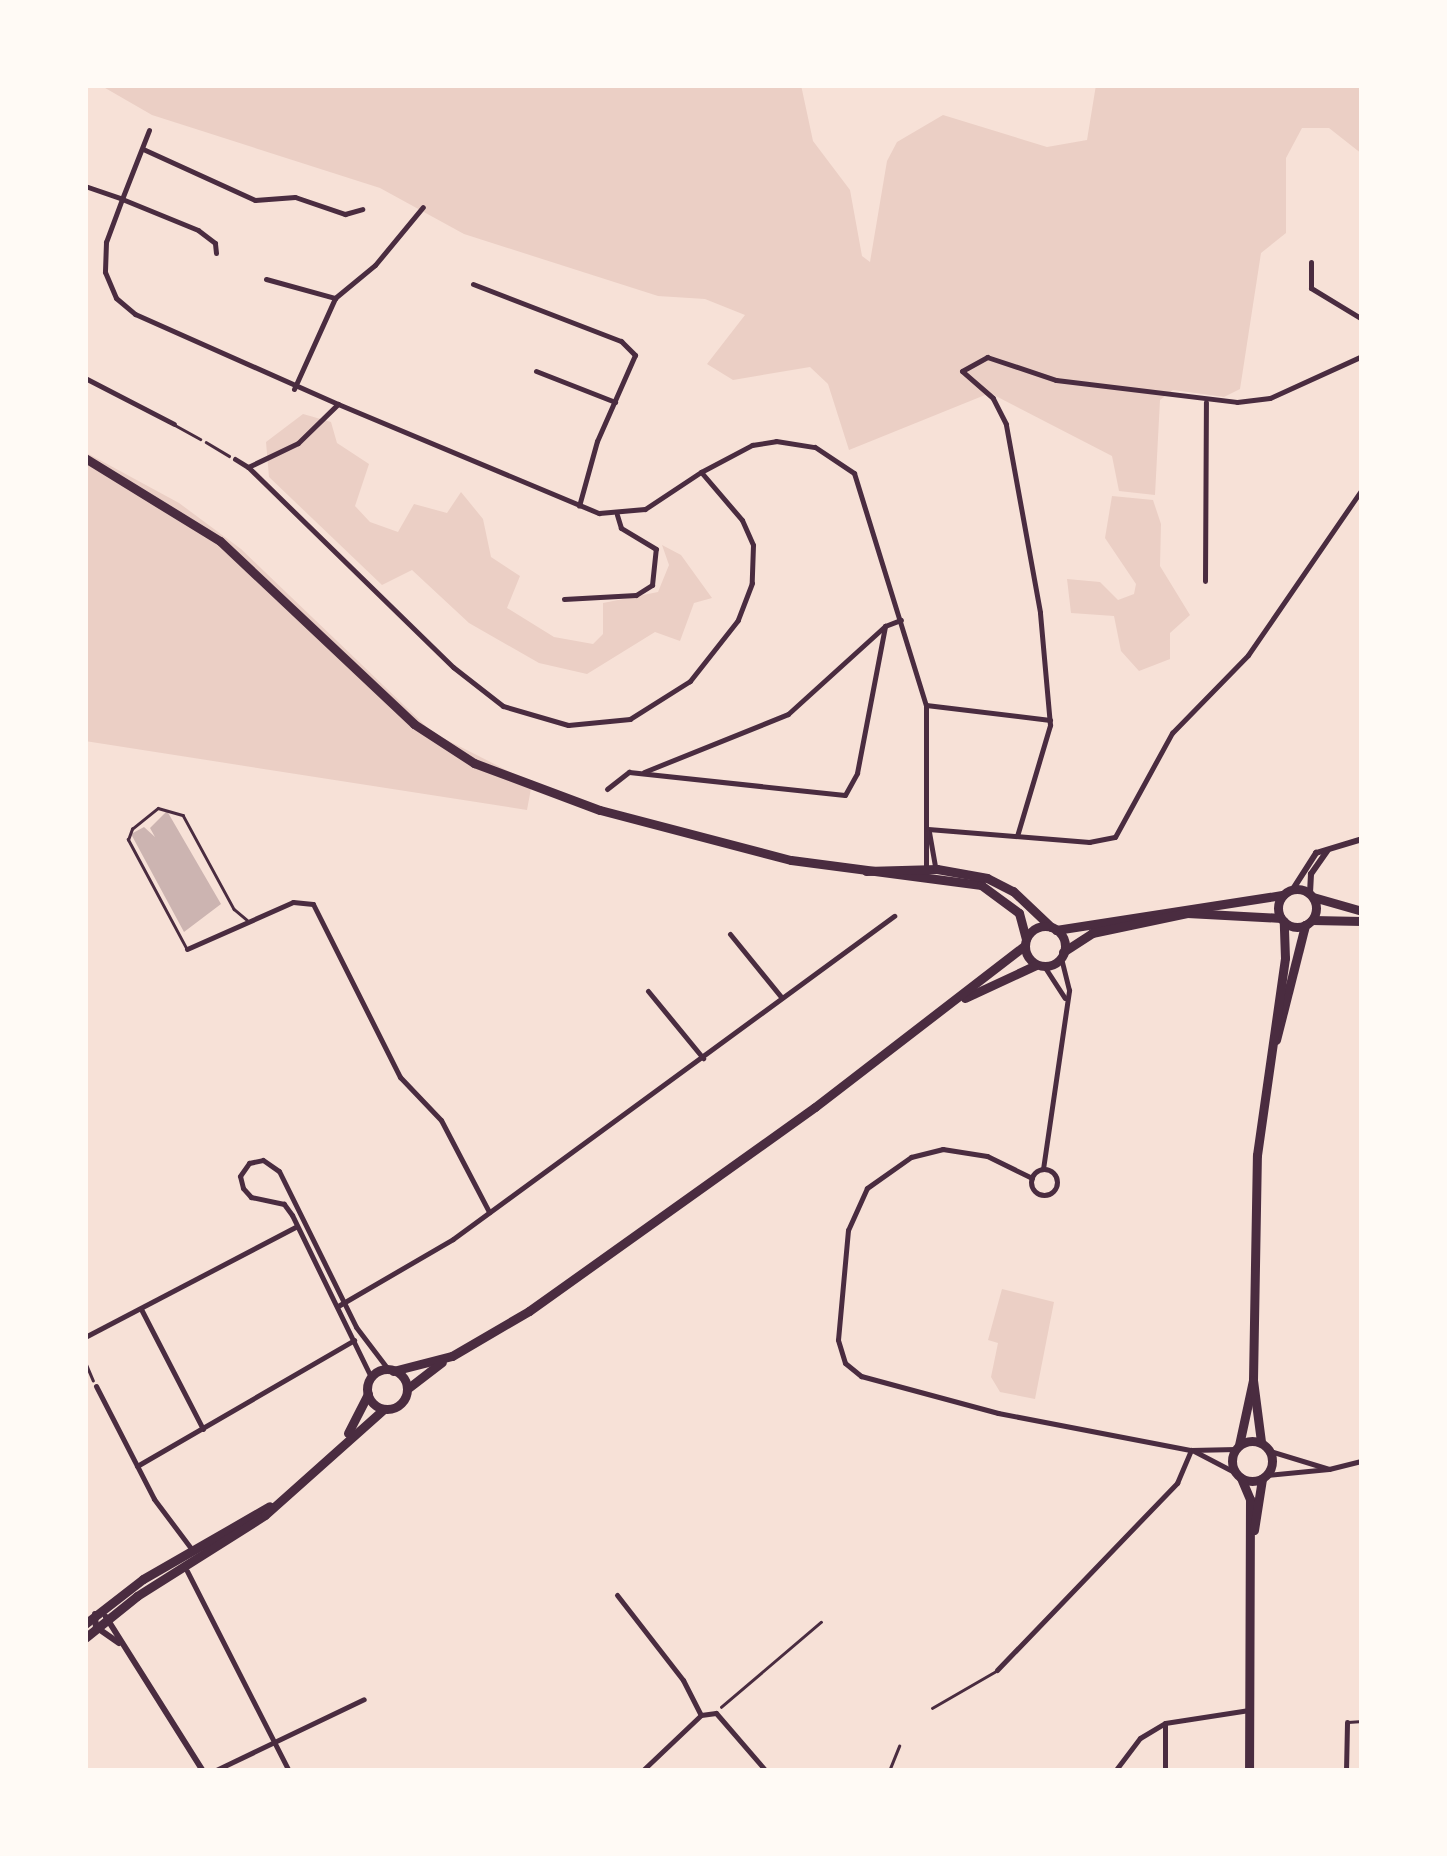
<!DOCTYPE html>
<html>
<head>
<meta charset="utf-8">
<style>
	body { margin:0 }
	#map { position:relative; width:1447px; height:1856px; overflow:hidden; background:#f7e1d7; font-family:"Fira Sans",sans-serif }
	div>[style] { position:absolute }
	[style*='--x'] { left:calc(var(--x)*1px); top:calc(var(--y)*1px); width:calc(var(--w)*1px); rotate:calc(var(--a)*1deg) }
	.green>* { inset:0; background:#ebcfc5 }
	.building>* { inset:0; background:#ccb4b1 }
	.path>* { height:2.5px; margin:-1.25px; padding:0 1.25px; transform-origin:1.25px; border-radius:1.25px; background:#4a2c40 }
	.service>* { height:2.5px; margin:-1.25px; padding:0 1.25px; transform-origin:1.25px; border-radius:1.25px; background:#4a2c40 }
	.minor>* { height:5px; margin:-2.5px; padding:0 2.5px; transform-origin:2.5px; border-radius:2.5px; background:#4a2c40 }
	.minor>.ring { margin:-2.5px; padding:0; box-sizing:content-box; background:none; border:5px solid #4a2c40; border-radius:50% }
	.tertiary>* { height:6px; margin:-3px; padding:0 3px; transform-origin:3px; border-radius:3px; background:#4a2c40 }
	.primary>* { height:9px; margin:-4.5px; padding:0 4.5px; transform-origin:4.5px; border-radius:4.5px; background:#4a2c40 }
	.primary>.ring { margin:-4.5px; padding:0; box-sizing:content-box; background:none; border:9px solid #4a2c40; border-radius:50% }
	.trunk>* { height:9px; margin:-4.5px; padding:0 4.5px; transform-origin:4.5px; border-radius:4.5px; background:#4a2c40 }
	.trunk>.ring { margin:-4.5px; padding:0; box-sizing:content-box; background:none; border:9px solid #4a2c40; border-radius:50% }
	span { translate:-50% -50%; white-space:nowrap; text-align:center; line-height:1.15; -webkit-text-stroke:9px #fffaf5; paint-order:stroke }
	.frame { position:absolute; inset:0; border:88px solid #fffaf5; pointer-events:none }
</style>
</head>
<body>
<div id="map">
	<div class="green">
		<i style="clip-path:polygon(100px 85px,801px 85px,813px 141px,850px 190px,862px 256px,870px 262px,887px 161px,897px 142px,943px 115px,1047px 147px,1087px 140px,1096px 85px,1362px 85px,1362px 154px,1329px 128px,1302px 128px,1286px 158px,1286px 233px,1261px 253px,1240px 389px,1224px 397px,1173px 390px,1160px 400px,1155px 495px,1119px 491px,1112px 456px,990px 393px,849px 450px,828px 384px,810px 367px,733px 380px,707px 364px,745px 315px,705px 299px,658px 296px,464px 234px,380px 188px,152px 115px)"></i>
		<i style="clip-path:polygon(303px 414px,331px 422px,337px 443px,369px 464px,355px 506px,370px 522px,398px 532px,414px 504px,447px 513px,461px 492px,483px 519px,491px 557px,520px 576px,507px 608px,554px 637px,593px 644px,603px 634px,603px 603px,658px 592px,669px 565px,662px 545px,681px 555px,712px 598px,694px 603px,680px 641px,655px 632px,587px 674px,539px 663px,469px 623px,412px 570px,382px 585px,269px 477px,266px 442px)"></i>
		<i style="clip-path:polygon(85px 452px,179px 503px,241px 549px,433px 733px,532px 783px,527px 810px,85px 741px)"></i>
		<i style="clip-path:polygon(1112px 496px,1153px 500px,1161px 524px,1160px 566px,1190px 615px,1170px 633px,1170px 659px,1139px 671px,1121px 651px,1114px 616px,1071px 613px,1067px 579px,1100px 582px,1118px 600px,1134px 594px,1136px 584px,1105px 538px)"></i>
		<i style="clip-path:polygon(1002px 1289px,1054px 1302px,1035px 1399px,1000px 1392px,991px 1377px,998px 1343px,988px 1340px)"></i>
	</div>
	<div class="building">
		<i style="clip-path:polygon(167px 811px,221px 904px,184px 932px,131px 834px,144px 827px,155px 837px,150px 828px)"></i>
	</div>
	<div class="path">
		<i style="--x:206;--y:442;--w:27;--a:31"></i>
		<i style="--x:85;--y:1361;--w:21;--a:67"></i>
		<i style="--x:721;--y:1707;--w:131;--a:-40.4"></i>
		<i style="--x:889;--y:1771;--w:27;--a:-68"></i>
	</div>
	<div class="service">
		<i style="--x:175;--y:425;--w:29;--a:29"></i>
		<i style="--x:186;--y:948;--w:123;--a:-118.2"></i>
		<i style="--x:128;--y:840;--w:12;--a:-70"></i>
		<i style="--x:132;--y:829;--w:33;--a:-39"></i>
		<i style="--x:158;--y:808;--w:26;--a:16"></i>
		<i style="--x:183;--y:815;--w:107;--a:61.5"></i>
		<i style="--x:234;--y:909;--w:17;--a:40"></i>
		<i style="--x:932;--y:1708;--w:74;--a:-30"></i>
		<i style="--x:1348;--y:1722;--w:14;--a:-4"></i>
	</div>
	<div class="minor">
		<i style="--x:143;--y:149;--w:123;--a:24.5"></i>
		<i style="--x:255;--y:200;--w:40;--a:-4.3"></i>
		<i style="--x:295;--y:197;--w:53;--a:18.8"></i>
		<i style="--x:345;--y:214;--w:18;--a:-16"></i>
		<i style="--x:85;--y:186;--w:39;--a:19"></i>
		<i style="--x:122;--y:199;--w:74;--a:-68.6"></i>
		<i style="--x:216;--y:253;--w:10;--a:-96"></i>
		<i style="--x:215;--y:243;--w:21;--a:-143"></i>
		<i style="--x:198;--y:230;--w:82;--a:-157.8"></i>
		<i style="--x:122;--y:199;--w:46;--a:110.4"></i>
		<i style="--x:106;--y:242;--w:30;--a:92"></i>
		<i style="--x:105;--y:272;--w:28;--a:67"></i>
		<i style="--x:116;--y:298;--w:25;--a:40"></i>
		<i style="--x:135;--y:314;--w:222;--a:23.9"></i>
		<i style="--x:1311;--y:262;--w:26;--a:90"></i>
		<i style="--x:1311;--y:288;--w:60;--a:31.3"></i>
		<i style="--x:266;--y:279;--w:72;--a:15.4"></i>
		<i style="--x:473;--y:284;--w:159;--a:21.1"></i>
		<i style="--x:621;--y:341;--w:20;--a:45"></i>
		<i style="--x:635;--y:355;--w:94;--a:113.8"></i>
		<i style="--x:597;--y:441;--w:67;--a:105.5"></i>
		<i style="--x:536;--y:371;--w:85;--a:21.4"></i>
		<i style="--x:85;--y:378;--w:100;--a:27.3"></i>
		<i style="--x:294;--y:389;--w:100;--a:-65.7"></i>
		<i style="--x:335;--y:298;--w:52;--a:-39.5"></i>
		<i style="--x:375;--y:265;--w:75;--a:-50.4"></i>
		<i style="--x:338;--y:404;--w:283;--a:22.7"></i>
		<i style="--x:599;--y:513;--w:46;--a:-5"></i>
		<i style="--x:645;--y:509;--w:67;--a:-33.5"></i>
		<i style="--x:701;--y:472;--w:63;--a:49.5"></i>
		<i style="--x:742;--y:520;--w:27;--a:66"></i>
		<i style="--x:753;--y:545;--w:38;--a:92"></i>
		<i style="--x:752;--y:583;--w:40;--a:111"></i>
		<i style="--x:738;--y:620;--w:78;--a:128.2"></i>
		<i style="--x:690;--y:681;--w:71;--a:147.7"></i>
		<i style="--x:630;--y:719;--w:62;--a:174.5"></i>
		<i style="--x:568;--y:725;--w:68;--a:-163.7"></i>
		<i style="--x:503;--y:706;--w:63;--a:-142"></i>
		<i style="--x:453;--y:667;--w:286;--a:-135.7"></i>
		<i style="--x:248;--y:467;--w:55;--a:-25.6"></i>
		<i style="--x:298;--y:443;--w:56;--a:-44.3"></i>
		<i style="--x:235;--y:459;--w:15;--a:32"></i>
		<i style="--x:701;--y:472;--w:58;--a:-27.9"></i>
		<i style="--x:752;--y:445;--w:24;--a:-9"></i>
		<i style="--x:776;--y:441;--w:39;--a:9"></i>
		<i style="--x:815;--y:447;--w:47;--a:33.7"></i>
		<i style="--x:854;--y:473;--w:243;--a:72.8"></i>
		<i style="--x:926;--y:705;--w:164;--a:90"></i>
		<i style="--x:1205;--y:581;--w:179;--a:-89.7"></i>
		<i style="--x:564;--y:599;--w:72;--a:-3.2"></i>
		<i style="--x:636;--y:595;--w:19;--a:-32"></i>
		<i style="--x:652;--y:585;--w:36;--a:-84"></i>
		<i style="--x:656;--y:549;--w:41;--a:-149"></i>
		<i style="--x:621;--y:528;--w:14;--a:-107"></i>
		<i style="--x:926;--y:705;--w:125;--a:6.9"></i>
		<i style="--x:644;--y:772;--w:155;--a:-21.9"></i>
		<i style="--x:788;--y:714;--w:131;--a:-42.2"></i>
		<i style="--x:607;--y:789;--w:28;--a:-38"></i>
		<i style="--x:629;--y:772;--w:217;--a:6.1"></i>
		<i style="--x:845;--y:795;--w:25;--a:-61"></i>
		<i style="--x:857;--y:773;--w:150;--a:-79.2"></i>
		<i style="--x:885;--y:626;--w:17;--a:-21"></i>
		<i style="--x:928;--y:829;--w:162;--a:4.6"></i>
		<i style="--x:1089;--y:842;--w:26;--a:-11"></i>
		<i style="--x:1115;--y:837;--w:119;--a:-61.3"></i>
		<i style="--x:1172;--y:733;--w:109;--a:-45.7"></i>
		<i style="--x:1248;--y:655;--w:201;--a:-55.5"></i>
		<i style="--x:929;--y:832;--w:39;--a:80"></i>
		<i style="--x:1017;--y:836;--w:116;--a:-73.4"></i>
		<i style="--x:1050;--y:725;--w:113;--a:-95.1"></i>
		<i style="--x:1040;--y:612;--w:191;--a:-100.3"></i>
		<i style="--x:1006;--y:424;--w:29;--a:-117"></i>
		<i style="--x:993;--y:398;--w:41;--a:-138.9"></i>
		<i style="--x:962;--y:371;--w:29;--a:-29"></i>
		<i style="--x:987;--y:357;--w:73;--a:18.4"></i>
		<i style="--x:1056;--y:380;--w:182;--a:6.9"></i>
		<i style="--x:1237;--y:402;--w:33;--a:-7"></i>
		<i style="--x:1270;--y:398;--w:101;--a:-24.5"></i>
		<i style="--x:730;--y:934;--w:82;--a:50.9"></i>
		<i style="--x:187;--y:949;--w:116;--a:-23.9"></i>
		<i style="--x:293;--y:902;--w:20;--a:6"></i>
		<i style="--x:313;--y:904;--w:194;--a:63.3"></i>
		<i style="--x:400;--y:1077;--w:59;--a:46.4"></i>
		<i style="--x:441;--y:1120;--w:104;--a:62.4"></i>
		<i style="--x:1044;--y:966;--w:38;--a:57"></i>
		<i style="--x:648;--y:991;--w:87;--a:50.6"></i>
		<i style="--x:1043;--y:1169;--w:181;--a:-81.7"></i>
		<i style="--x:1069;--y:990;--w:34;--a:-104"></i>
		<i class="ring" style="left:1031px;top:1169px;width:21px;height:21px"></i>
		<i style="--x:1032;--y:1178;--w:50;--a:-153.9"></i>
		<i style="--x:987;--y:1156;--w:45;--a:-171"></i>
		<i style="--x:943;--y:1149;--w:33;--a:166"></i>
		<i style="--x:911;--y:1157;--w:54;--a:144.8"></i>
		<i style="--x:867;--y:1188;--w:46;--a:114.3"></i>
		<i style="--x:848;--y:1230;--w:110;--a:95.2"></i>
		<i style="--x:838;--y:1340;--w:24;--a:73"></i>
		<i style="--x:845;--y:1363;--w:21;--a:39"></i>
		<i style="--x:861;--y:1376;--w:142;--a:15.1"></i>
		<i style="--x:998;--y:1413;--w:197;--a:10.9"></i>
		<i style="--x:1191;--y:1450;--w:45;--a:-1.3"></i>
		<i style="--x:338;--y:1306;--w:133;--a:-30.2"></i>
		<i style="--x:453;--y:1239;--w:547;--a:-36.22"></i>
		<i style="--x:141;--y:1309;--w:135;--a:62.7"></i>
		<i style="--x:85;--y:1337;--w:239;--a:-27.6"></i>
		<i style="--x:371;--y:1377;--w:180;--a:-116"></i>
		<i style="--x:292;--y:1215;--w:14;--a:-126"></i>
		<i style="--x:284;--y:1204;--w:34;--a:-168"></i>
		<i style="--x:251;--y:1197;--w:12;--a:-132"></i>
		<i style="--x:243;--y:1188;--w:12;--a:-104"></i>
		<i style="--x:240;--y:1176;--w:16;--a:-55"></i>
		<i style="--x:249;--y:1163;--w:14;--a:-12"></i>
		<i style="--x:263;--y:1160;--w:19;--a:35"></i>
		<i style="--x:279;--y:1171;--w:174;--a:63.7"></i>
		<i style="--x:356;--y:1327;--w:53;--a:52.7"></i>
		<i style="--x:96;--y:1386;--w:127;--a:62.8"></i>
		<i style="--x:154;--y:1499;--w:60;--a:53.1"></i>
		<i style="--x:1194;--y:1451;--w:47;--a:27.6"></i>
		<i style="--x:137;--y:1466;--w:251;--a:-30.1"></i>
		<i style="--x:1329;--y:1469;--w:34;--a:-14"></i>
		<i style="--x:1267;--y:1475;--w:62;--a:-5.5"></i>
		<i style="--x:1329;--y:1469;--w:62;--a:-163"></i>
		<i style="--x:187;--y:1571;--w:225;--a:63"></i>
		<i style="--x:617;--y:1595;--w:108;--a:52.2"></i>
		<i style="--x:683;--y:1680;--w:39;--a:63"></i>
		<i style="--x:997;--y:1670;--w:260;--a:-46.1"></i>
		<i style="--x:1177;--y:1483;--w:36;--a:-67"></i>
		<i style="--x:214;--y:1771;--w:166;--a:-25.6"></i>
		<i style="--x:642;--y:1771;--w:81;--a:-43.5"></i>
		<i style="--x:701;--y:1715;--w:15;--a:-8"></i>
		<i style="--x:716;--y:1713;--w:77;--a:49.2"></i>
		<i style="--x:1115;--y:1771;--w:41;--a:-52.9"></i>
		<i style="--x:1140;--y:1738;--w:29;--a:-31"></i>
		<i style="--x:1165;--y:1723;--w:85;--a:-8.8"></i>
		<i style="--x:1165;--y:1771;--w:47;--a:-90"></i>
		<i style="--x:1346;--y:1771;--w:49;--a:-88.8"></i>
	</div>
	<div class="tertiary">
		<i style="--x:1293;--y:889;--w:43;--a:-57.4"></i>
		<i style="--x:1316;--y:853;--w:48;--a:-16.9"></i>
		<i style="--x:1310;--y:893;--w:19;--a:-87"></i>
		<i style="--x:1311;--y:874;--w:29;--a:-55"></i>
		<i style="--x:95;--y:1614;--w:13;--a:86"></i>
		<i style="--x:96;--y:1627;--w:28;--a:35"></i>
		<i style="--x:106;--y:1617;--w:182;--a:57.8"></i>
	</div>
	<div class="primary">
		<i class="ring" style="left:1278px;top:889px;width:29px;height:29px"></i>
		<i style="--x:1313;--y:897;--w:51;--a:15.9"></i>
		<i style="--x:1312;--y:920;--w:50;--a:1.1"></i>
		<i style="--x:1056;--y:930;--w:230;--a:-8.8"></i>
		<i style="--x:1063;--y:952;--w:35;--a:-33"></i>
		<i style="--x:1092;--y:933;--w:97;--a:-11.9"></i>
		<i style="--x:1187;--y:913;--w:94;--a:3"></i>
		<i style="--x:1276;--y:1040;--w:119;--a:-75.8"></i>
		<i style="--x:1253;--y:1380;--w:225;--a:-89"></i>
		<i style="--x:1257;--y:1155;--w:199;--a:-81.9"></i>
		<i style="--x:1285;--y:958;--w:37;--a:-92"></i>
		<i class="ring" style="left:1232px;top:1441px;width:31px;height:31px"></i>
		<i style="--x:1239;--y:1445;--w:66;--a:-77.8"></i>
		<i style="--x:1253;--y:1380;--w:63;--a:82.6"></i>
		<i style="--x:1241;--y:1478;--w:23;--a:67"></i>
		<i style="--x:1250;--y:1499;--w:272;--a:90.2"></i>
		<i style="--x:1254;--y:1530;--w:52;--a:-81.1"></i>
	</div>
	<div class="trunk">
		<i style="--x:85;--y:458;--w:158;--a:31.6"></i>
		<i style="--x:220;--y:541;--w:267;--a:43.3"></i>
		<i style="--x:414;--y:724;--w:72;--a:33"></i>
		<i style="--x:474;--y:763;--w:134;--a:20.5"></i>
		<i style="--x:600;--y:810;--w:197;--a:14.7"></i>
		<i style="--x:791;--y:860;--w:192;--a:7.5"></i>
		<i style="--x:981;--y:885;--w:47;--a:36.4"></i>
		<i style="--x:1019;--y:913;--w:27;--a:75"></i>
		<i style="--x:866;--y:871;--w:71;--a:-1.6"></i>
		<i style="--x:937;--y:869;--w:51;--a:10.2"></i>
		<i style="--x:987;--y:878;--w:29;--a:27"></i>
		<i style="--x:1013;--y:891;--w:52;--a:43.5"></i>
		<i class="ring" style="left:1025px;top:926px;width:31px;height:31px"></i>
		<i style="--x:965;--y:998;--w:78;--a:-24.9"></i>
		<i class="ring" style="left:367px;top:1369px;width:31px;height:31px"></i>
		<i style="--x:393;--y:1371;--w:61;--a:-14.3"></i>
		<i style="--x:452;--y:1356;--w:89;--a:-30.3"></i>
		<i style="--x:529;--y:1311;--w:351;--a:-35.5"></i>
		<i style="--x:815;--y:1107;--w:265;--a:-37.6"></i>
		<i style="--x:407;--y:1389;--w:44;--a:-37.6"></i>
		<i style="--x:348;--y:1433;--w:44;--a:-62.9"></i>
		<i style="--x:85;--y:1624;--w:73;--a:-37.8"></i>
		<i style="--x:143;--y:1579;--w:146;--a:-29.9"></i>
		<i style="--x:85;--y:1638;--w:67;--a:-38.9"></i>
		<i style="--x:137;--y:1596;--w:151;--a:-32.3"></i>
		<i style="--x:265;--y:1515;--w:159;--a:-41.7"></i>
	</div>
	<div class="frame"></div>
</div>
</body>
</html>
